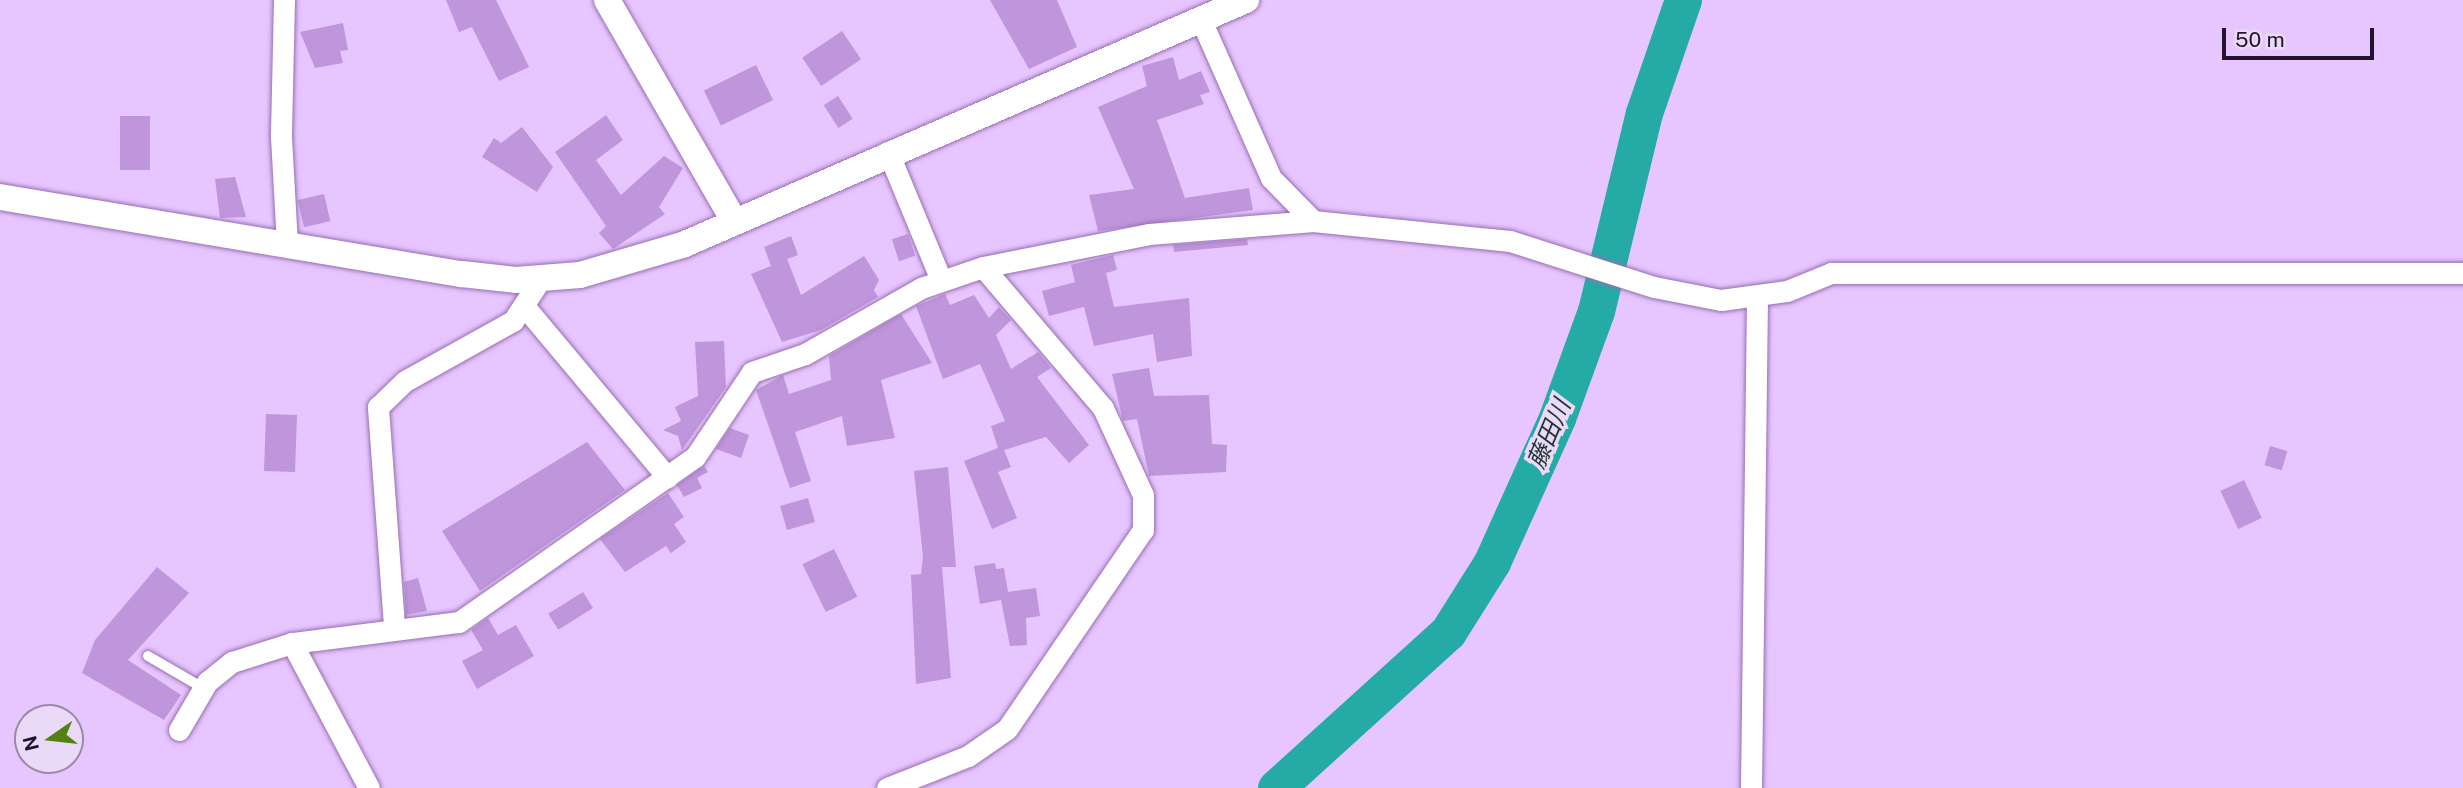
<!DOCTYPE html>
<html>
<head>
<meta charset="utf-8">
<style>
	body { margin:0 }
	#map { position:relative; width:2463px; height:788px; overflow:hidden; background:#e7c5ff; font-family:"Public Sans","Noto Sans JP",sans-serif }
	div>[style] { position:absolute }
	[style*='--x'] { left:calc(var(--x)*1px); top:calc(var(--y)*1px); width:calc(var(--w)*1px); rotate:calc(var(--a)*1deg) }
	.river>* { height:37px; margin:-18.5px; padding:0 18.5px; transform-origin:18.5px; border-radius:18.5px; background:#24aba6 }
	.building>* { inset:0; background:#bf95db; transform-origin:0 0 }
	.roads { filter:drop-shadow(0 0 2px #976fb1) drop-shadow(0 0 2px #976fb1) }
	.service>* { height:10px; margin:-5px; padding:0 5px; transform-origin:5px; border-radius:5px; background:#fff }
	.minor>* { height:21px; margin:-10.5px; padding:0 10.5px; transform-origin:10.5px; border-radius:10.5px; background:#fff }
	.tertiary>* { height:26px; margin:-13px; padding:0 13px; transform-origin:13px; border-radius:13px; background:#fff }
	span { translate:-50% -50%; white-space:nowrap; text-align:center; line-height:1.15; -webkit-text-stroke:7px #ebdaf7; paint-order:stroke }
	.water-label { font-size:24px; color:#1d3231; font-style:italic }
	.north { position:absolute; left:14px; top:704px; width:70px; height:70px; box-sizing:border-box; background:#ebdaf7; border:2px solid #9b8aa6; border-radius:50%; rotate:256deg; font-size:19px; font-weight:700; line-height:28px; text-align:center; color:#23132d }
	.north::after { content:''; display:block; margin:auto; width:24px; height:32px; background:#538213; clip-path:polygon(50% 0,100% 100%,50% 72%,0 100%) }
	.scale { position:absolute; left:2222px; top:28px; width:152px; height:32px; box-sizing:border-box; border:4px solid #23132d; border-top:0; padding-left:9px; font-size:21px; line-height:24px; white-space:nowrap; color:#23132d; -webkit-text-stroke:5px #ebdaf7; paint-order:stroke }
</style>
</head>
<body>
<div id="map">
	<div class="river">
		<i style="--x:1276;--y:788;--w:232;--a:-42.2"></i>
		<i style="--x:1448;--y:632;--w:83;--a:-57.8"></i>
		<i style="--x:1492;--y:562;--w:158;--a:-65.7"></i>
		<i style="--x:1557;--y:418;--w:114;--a:-70"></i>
		<i style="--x:1596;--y:311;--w:204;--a:-76.4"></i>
		<i style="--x:1644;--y:113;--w:120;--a:-71"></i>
	</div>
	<div class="building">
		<i style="clip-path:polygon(446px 0,496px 0,529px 67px,499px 81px,472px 27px,459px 32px)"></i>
		<i style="clip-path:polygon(990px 0,1057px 0,1077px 47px,1029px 69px)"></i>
		<i style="clip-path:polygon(343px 23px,348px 50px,340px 51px,343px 63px,315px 68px,300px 32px)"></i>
		<i style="left:842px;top:31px;width:34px;height:48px;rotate:56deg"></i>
		<i style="clip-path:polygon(1173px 57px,1179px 80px,1201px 71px,1210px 92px,1200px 95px,1204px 104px,1157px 120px,1185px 198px,1249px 188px,1253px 210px,1098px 231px,1089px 195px,1134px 189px,1098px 107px,1147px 86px,1142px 66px)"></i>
		<i style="left:756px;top:65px;width:39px;height:58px;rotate:64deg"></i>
		<i style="left:838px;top:96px;width:27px;height:17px;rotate:57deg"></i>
		<i style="clip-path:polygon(606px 115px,623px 140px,596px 160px,621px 195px,664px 156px,683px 168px,659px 207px,665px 214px,613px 249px,599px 233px,606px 226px,555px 152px)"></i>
		<i style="left:120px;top:116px;width:30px;height:54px"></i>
		<i style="clip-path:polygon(522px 127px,553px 167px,537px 192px,482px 157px,494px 138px,501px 143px)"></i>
		<i style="clip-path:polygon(235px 177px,246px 217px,220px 218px,215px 179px)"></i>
		<i style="left:324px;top:194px;width:28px;height:27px;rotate:77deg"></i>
		<i style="left:908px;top:234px;width:23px;height:17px;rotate:72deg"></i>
		<i style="clip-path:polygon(791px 236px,798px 255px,787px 259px,801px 295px,864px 256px,879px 280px,874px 290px,878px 297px,821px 330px,782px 342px,751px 274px,771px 266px,764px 247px)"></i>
		<i style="clip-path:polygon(1247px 239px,1248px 245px,1174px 252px,1173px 245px)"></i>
		<i style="clip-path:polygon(1113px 255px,1117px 270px,1106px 273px,1114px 307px,1189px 298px,1192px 356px,1157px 362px,1153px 334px,1094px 346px,1084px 307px,1049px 316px,1042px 291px,1075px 282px,1071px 265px)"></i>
		<i style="clip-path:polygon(945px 294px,950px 305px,974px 295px,989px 318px,999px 307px,1011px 320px,996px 335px,1011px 369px,1038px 352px,1051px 368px,1037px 377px,1089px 445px,1069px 463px,1046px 437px,1004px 450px,1011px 467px,998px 472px,1017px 518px,992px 529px,964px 461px,998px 448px,991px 426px,1005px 421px,980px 364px,943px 379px,916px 306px)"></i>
		<i style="clip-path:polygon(901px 314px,932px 363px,881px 380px,895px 438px,847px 446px,842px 416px,795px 432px,811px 481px,790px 488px,756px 390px,783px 375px,789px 394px,831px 380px,829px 356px)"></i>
		<i style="clip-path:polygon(724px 341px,726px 387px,682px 450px,678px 436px,663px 430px,681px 421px,675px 407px,698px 396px,695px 342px)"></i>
		<i style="clip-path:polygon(1149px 368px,1154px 396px,1209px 395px,1212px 444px,1227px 445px,1226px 472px,1149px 476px,1137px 419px,1123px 421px,1112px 374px)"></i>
		<i style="left:266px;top:414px;width:31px;height:57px;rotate:2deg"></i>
		<i style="clip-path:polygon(730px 428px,749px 435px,741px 458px,716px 449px)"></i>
		<i style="clip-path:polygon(587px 442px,625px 490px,480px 591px,442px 531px)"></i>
		<i style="left:2270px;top:446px;width:18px;height:20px;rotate:16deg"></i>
		<i style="clip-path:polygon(704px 466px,708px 472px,697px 478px,702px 488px,684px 497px,677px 485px)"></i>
		<i style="clip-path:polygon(948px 467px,956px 567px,942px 567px,951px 678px,916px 684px,911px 575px,921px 574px,923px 557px,914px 471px)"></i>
		<i style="left:2244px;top:480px;width:42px;height:26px;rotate:65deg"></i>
		<i style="clip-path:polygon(668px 493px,684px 517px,674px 524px,686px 542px,671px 553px,666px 546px,625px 572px,600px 539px)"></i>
		<i style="left:808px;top:498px;width:25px;height:29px;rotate:74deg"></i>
		<i style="left:834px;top:549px;width:53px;height:35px;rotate:64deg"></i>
		<i style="clip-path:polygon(995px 563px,996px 569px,1004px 568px,1008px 592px,1036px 588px,1040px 616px,1026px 618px,1027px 645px,1010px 646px,1001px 600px,980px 604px,974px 566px)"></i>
		<i style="clip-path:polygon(157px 567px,189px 593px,128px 660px,181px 695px,164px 720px,82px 673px,95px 640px)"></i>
		<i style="clip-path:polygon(418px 578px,427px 611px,406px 615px,404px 582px)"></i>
		<i style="left:583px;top:592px;width:19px;height:41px;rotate:58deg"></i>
		<i style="clip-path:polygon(488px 618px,498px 635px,516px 625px,534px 656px,477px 689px,462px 661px,483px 650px,471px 630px)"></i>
	</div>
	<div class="roads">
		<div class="service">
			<i style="--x:148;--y:656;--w:64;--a:30.2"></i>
		</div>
		<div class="minor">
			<i style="--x:284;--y:0;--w:137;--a:91.3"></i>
			<i style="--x:281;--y:137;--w:106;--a:86.8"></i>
			<i style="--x:1201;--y:20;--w:173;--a:66.1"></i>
			<i style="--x:1271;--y:178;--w:60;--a:45.7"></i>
			<i style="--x:888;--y:152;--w:139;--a:67.5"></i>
			<i style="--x:525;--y:307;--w:222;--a:50.1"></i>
			<i style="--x:394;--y:626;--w:220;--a:-94.2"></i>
			<i style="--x:378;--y:407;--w:37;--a:-44"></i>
			<i style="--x:405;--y:381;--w:124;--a:-29.1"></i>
			<i style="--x:513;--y:321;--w:49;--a:-56.6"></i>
			<i style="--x:179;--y:730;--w:56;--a:-59.7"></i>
			<i style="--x:207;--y:682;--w:32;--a:-39"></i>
			<i style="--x:232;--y:662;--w:63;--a:-17.6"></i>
			<i style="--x:369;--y:788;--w:164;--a:-118"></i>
			<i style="--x:292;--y:643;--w:168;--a:-7.2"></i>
			<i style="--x:459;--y:622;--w:288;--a:-35"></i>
			<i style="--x:695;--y:457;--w:102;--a:-56.2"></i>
			<i style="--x:752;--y:372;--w:56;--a:-18.8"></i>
			<i style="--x:805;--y:354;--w:133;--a:-29.6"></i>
			<i style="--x:921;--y:288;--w:65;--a:-18.7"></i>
			<i style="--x:983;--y:267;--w:169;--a:-11.2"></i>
			<i style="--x:1149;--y:234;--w:165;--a:-4.5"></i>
			<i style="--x:1313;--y:221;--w:198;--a:5.8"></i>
			<i style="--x:1510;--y:241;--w:151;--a:17.7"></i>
			<i style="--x:1654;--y:287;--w:68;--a:11"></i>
			<i style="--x:1721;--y:300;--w:67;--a:-7.8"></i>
			<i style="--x:1787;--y:291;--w:48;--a:-22.2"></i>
			<i style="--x:1831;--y:273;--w:632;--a:0"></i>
			<i style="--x:887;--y:788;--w:87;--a:-21.6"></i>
			<i style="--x:968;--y:756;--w:47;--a:-34.7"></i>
			<i style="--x:1007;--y:729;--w:241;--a:-55.7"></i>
			<i style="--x:1143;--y:530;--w:35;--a:-90"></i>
			<i style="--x:1143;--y:495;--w:96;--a:-114.7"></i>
			<i style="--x:1103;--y:408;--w:185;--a:-130.4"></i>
			<i style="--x:1751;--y:788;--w:491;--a:-89.3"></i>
		</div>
		<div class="tertiary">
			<i style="--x:607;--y:0;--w:255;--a:60.1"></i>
			<i style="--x:0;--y:197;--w:468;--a:9.5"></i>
			<i style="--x:462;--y:274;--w:54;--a:6.3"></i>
			<i style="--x:516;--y:280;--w:64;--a:-4.5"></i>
			<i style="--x:580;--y:275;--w:109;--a:-16.4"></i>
			<i style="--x:685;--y:244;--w:612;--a:-23.51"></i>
		</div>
	</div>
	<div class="water-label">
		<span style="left:1549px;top:434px;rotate:-67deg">藤田川</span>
	</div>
	<div class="north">N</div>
	<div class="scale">50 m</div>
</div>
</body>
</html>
